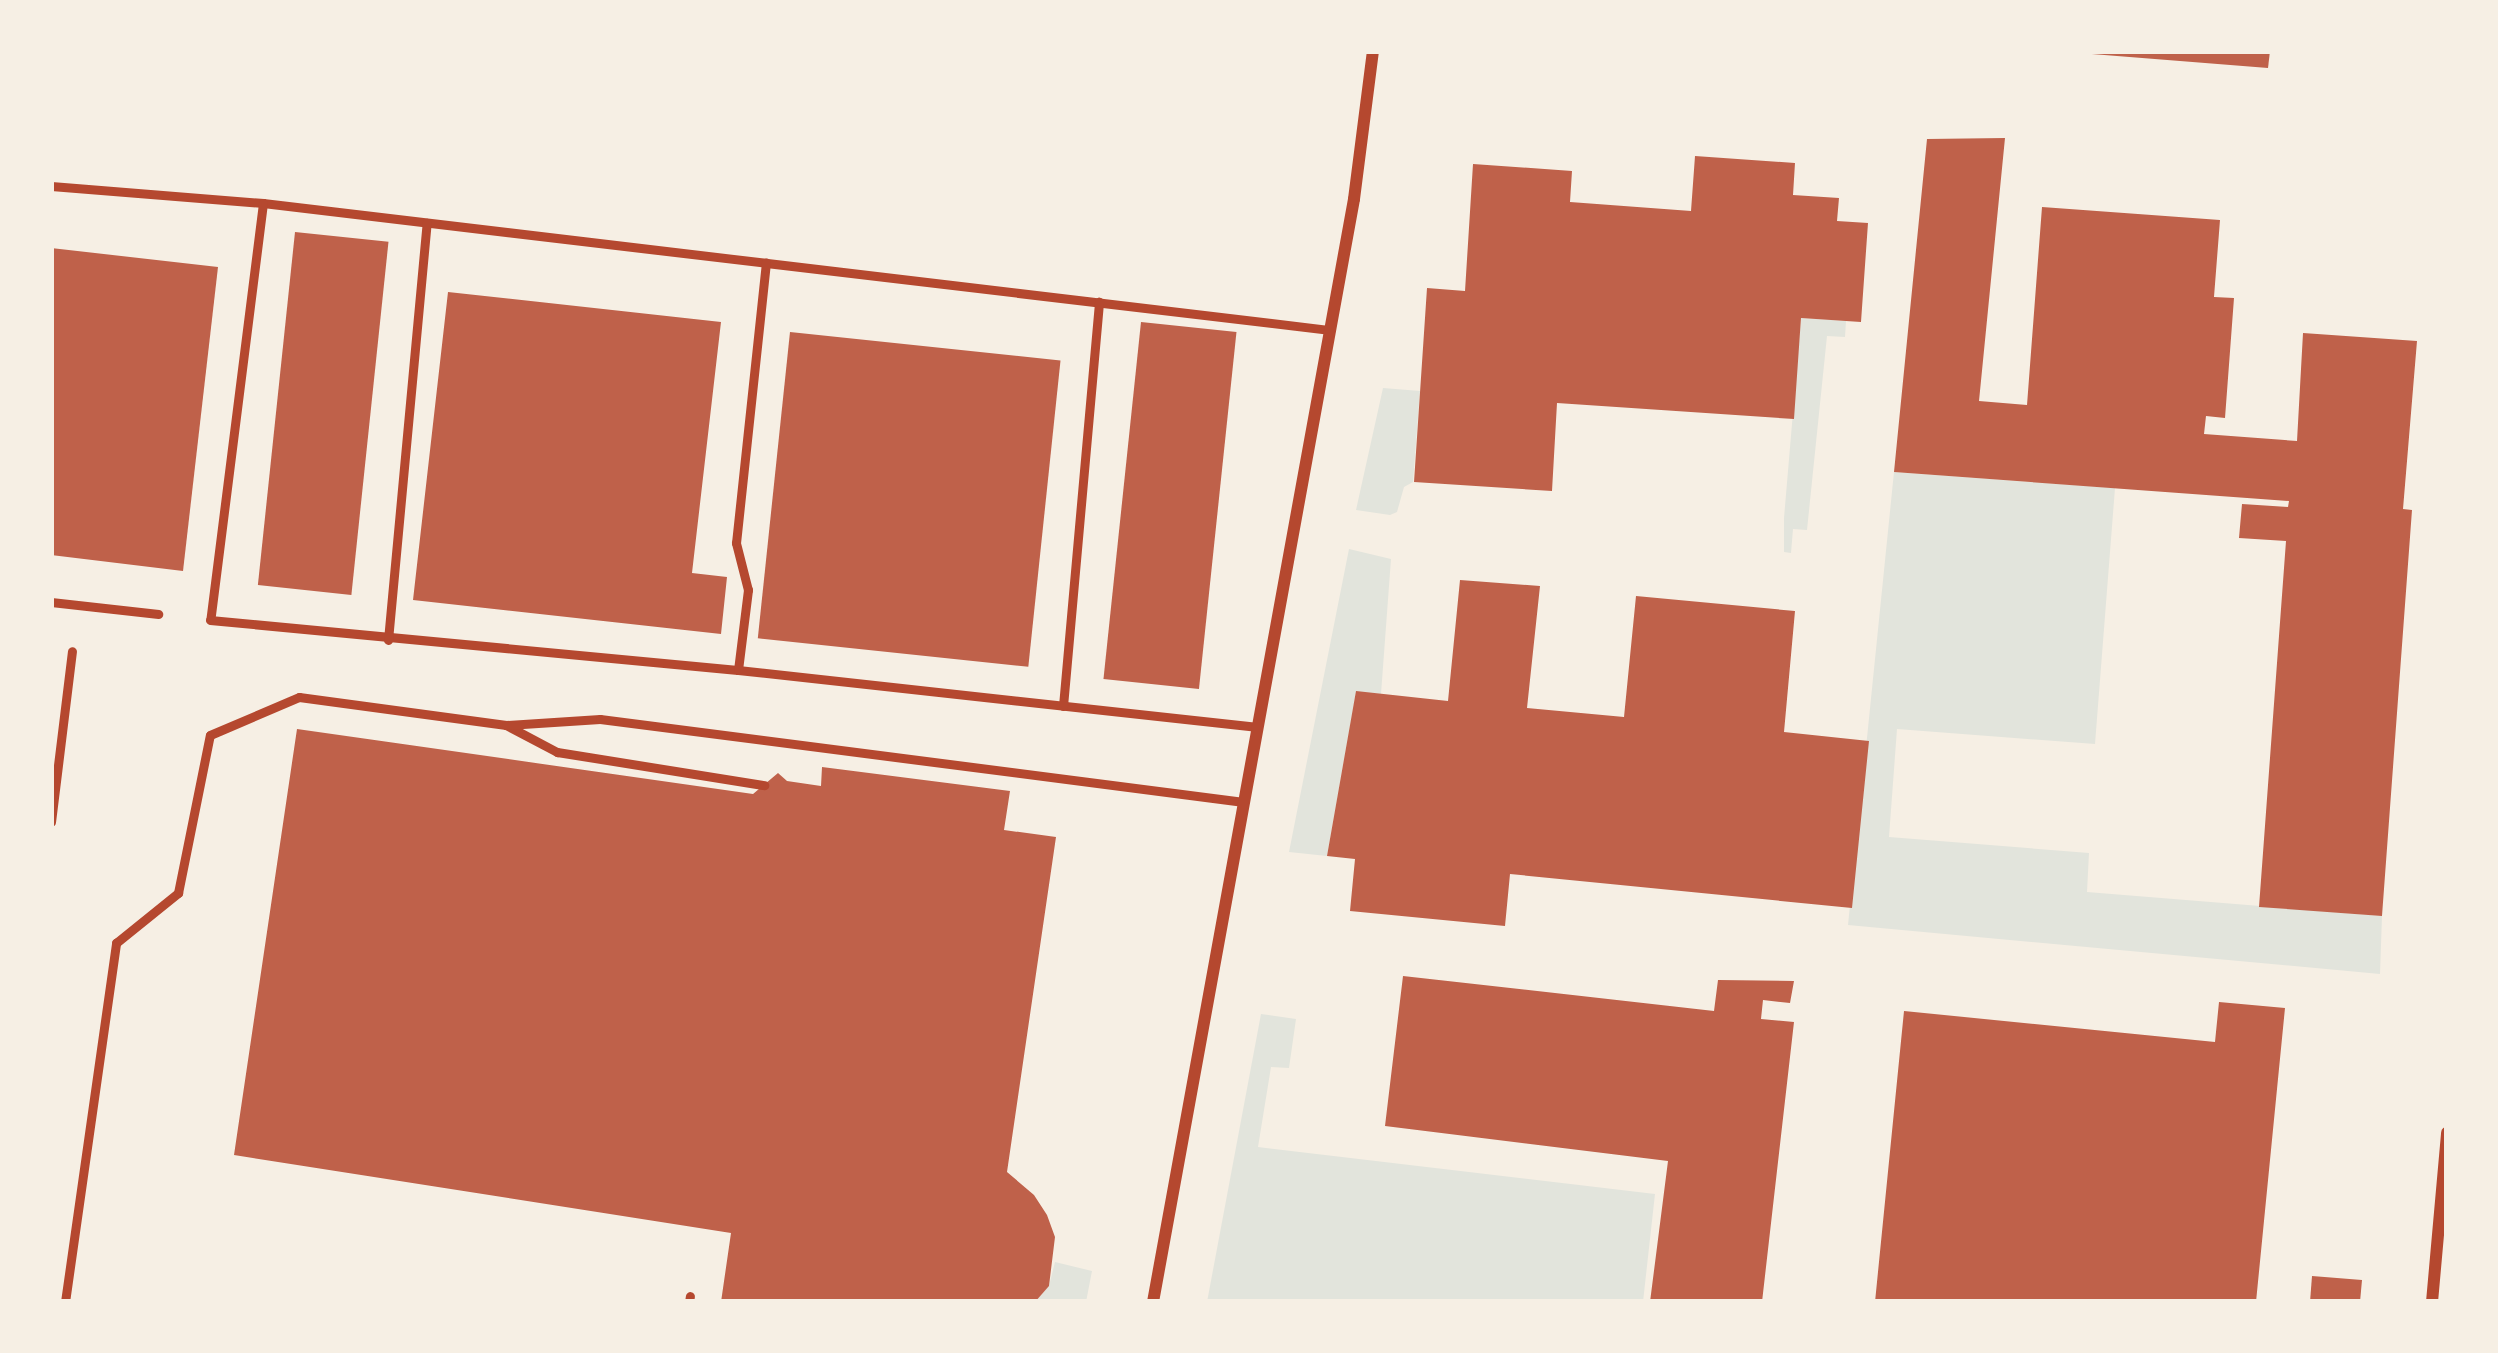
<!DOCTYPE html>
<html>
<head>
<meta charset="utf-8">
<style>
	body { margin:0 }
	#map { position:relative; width:2498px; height:1353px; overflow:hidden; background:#f6efe4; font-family:"PT Sans Narrow",sans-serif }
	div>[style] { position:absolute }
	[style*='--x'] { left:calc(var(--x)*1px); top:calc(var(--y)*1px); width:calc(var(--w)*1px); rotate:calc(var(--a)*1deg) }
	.green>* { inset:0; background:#e2e4dc }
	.building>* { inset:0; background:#bf614a; transform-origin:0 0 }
	.service>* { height:9px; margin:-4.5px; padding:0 4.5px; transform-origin:4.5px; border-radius:4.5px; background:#b5482f }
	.minor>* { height:12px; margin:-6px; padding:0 6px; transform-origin:6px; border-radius:6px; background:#b5482f }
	span { translate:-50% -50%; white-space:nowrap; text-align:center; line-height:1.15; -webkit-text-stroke:12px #f6efe4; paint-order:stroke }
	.frame { position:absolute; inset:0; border:54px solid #f6efe4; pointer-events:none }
</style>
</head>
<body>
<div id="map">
	<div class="green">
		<i style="clip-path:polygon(1801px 318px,1846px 321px,1845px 337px,1827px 336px,1807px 530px,1793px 529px,1791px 553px,1784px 552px,1784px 518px)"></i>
		<i style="clip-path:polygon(1383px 388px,1420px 391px,1413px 482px,1404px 487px,1397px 512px,1390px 515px,1356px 510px)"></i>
		<i style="clip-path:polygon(1894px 472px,2115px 488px,2095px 744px,1897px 729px,1889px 837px,2089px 853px,2087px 892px,2382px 916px,2380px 974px,1848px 925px)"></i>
		<i style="clip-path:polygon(1349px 549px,1391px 559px,1381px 694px,1356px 692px,1327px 856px,1289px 852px)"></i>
		<i style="clip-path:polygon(1261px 1014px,1296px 1019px,1289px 1068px,1271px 1067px,1258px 1147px,1655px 1194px,1643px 1302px,1207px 1302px)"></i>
		<i style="clip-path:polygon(1055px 1262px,1092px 1271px,1086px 1302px,1035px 1302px,1049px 1286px)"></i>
	</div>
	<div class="building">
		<i style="clip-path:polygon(2054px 51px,2270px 51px,2268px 68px)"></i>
		<i style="clip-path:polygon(2005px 138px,1979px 401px,2027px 405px,2042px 207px,2220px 220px,2214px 297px,2234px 298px,2225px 418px,2206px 416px,2204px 434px,2297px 441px,2303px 333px,2417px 341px,2403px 509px,2412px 510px,2382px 916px,2259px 907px,2286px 541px,2239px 538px,2242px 504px,2288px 507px,2289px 501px,1894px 472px,1927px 139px)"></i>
		<i style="clip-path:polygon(1695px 156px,1795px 163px,1793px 195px,1839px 198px,1837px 221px,1868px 223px,1861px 322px,1801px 318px,1794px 419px,1557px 403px,1552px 491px,1414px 482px,1427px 288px,1465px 291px,1473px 164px,1572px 171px,1570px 202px,1691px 211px)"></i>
		<i style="left:295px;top:232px;width:94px;height:355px;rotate:6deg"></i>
		<i style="clip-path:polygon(51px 248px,218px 267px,183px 571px,51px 555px)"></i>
		<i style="clip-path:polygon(448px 292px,721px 322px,692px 573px,727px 577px,721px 634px,413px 600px)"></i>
		<i style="left:1141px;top:322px;width:96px;height:359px;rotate:6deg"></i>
		<i style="left:790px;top:332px;width:272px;height:308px;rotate:6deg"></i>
		<i style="clip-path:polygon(1460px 580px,1540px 586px,1527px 708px,1624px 717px,1636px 596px,1795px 611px,1784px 732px,1869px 741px,1852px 908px,1510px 874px,1505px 926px,1350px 911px,1355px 859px,1327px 856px,1356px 691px,1448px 701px)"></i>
		<i style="clip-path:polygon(297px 729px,753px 794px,778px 773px,787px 781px,821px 786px,822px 767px,1010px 791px,1004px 830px,1056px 837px,1007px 1172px,1034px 1195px,1047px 1215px,1055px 1237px,1049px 1286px,1035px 1302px,721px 1302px,731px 1233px,234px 1155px)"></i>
		<i style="clip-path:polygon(1403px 976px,1714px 1011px,1718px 980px,1794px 981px,1790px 1003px,1763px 1000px,1761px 1019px,1794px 1022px,1762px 1302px,1650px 1302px,1668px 1161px,1385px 1126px)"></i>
		<i style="clip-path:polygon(2219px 1002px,2285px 1008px,2256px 1302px,1875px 1302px,1904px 1011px,2215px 1042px)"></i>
		<i style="clip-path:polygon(2312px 1276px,2362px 1280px,2360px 1302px,2310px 1302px)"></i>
	</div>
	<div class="service">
		<i style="--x:51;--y:186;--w:213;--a:4.6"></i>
		<i style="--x:263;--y:203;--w:1075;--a:6.79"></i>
		<i style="--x:263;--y:203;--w:420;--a:97.2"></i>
		<i style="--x:210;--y:620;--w:530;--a:5.41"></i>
		<i style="--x:738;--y:670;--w:523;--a:6.26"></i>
		<i style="--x:51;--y:602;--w:108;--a:6.4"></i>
		<i style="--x:388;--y:640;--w:419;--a:-84.7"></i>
		<i style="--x:738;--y:670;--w:81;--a:-82.9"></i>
		<i style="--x:748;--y:590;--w:49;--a:-104.3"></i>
		<i style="--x:736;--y:543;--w:282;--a:-83.9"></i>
		<i style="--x:1063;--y:706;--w:406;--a:-84.9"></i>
		<i style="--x:506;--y:725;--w:58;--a:27.9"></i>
		<i style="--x:557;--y:752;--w:210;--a:9.1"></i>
		<i style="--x:51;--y:822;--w:172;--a:-83"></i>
		<i style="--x:65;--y:1302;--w:363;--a:-81.9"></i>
		<i style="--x:116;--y:943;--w:80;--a:-38.9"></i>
		<i style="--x:178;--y:893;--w:161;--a:-78.6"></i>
		<i style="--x:210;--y:735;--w:97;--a:-23.1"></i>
		<i style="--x:299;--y:697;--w:209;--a:7.7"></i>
		<i style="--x:506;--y:725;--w:94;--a:-3.7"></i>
		<i style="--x:600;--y:719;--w:649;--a:7.34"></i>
		<i style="--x:689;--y:1302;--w:6;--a:-81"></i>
	</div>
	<div class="minor">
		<i style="--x:1153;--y:1302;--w:1121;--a:-79.67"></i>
		<i style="--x:1354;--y:199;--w:149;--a:-82.7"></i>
		<i style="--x:2432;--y:1302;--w:170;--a:-84.9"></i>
	</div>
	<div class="frame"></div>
</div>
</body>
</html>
